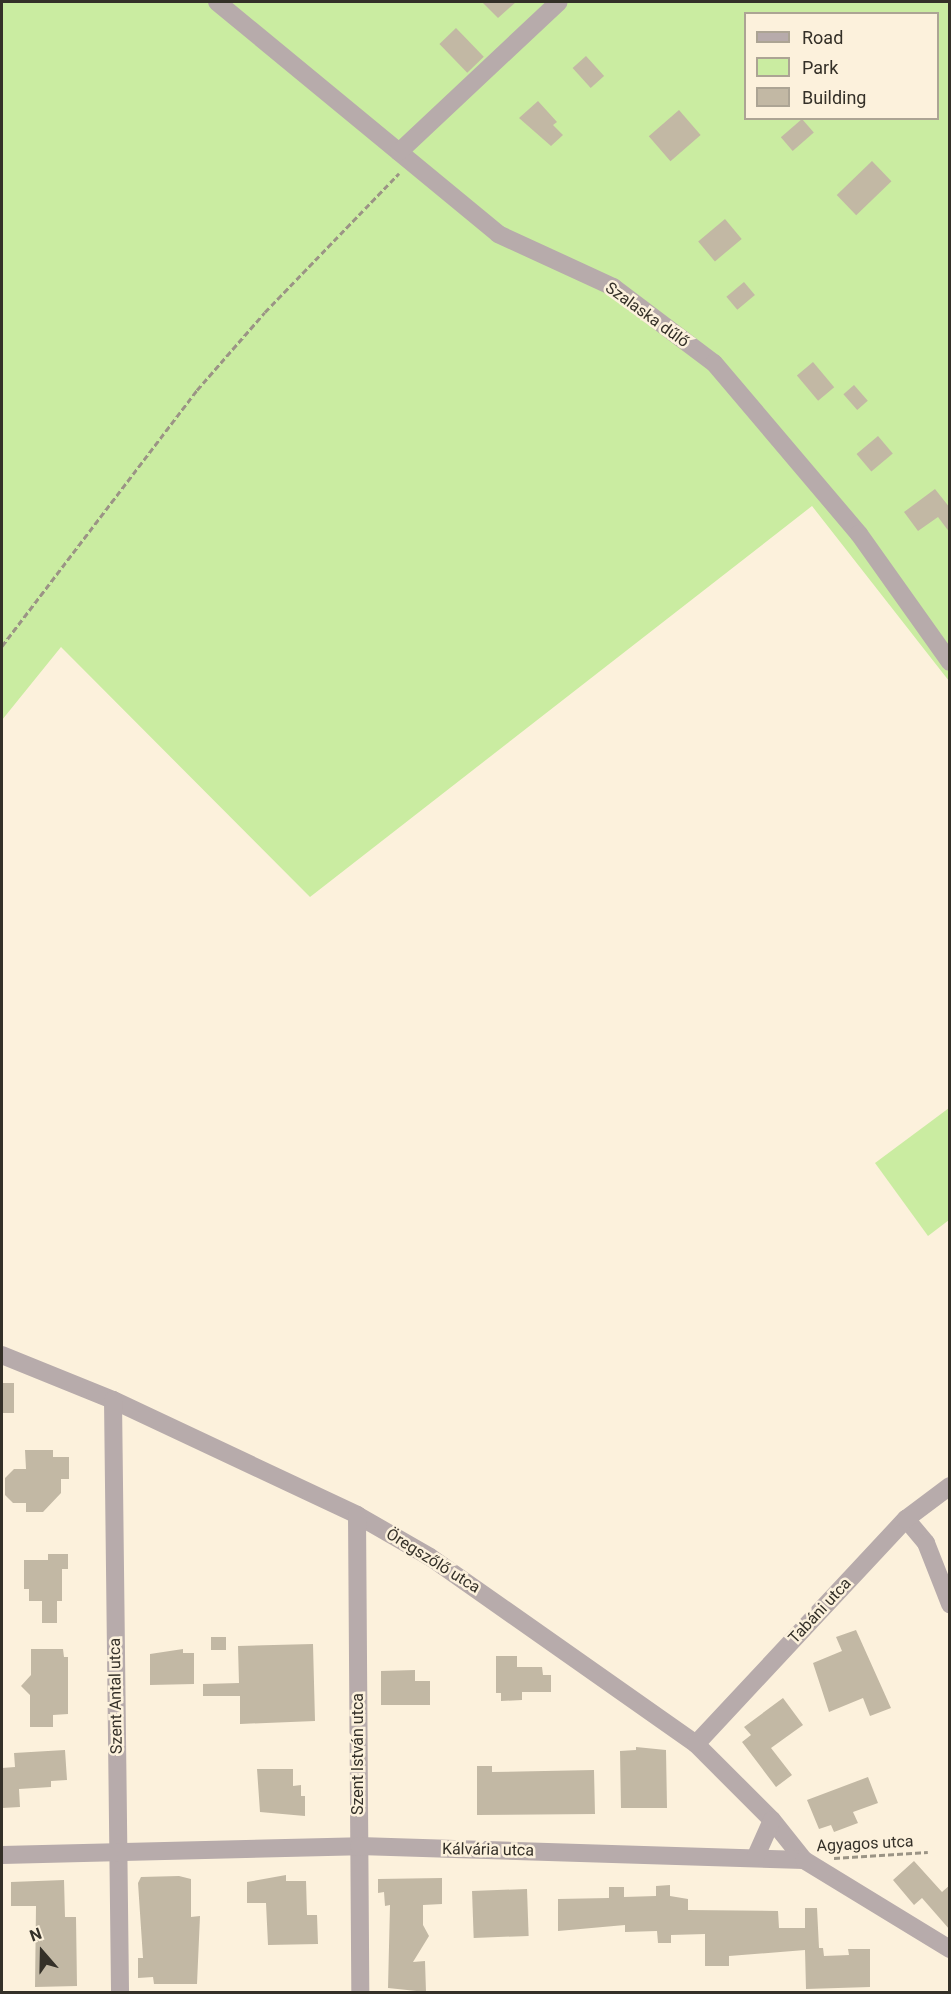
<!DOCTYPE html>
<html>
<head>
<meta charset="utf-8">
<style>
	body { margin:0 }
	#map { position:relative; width:951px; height:1994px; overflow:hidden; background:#fcf1dc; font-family:Roboto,sans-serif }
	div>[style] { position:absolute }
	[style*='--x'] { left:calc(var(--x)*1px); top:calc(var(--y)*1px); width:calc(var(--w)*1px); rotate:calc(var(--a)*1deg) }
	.green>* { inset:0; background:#caeca1 }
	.building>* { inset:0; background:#c2b8a4; transform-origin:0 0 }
	.path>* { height:3px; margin-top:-1.5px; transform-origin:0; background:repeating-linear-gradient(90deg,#9b9485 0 6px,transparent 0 9px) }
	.minor>* { height:18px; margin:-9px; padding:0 9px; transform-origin:9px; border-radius:9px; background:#b7abab }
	span { translate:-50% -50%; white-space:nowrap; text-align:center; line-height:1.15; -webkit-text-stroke:5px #fcf1dc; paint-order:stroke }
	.street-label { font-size:16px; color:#343028 }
	.frame { position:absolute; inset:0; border:3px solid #343028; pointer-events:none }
	.legend { position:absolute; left:744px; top:12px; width:195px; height:108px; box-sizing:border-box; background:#fcf1dc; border:2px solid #aca494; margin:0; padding:8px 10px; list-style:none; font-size:18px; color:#343028 }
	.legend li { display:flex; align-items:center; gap:12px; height:30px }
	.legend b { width:30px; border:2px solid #aca494 }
	.north { position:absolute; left:12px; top:1922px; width:60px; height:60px; -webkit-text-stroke:4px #fcf1dc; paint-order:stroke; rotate:340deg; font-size:16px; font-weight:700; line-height:24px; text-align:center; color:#343028 }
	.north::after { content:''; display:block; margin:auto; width:21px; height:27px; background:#343028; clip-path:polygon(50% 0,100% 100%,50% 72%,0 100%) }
</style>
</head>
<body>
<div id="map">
	<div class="green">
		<i style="clip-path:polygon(evenodd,2px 2px,949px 2px,949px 681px,812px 506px,310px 897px,61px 647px,2px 720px,2px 2px,746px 14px,938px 14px,938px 118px,746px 118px,746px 14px)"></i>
		<i style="clip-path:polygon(949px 1108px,949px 1220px,928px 1236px,875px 1163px)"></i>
	</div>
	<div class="building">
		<i style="clip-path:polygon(482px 2px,516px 2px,498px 18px)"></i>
		<i style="left:456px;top:28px;width:40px;height:23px;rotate:46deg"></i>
		<i style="left:586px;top:56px;width:27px;height:18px;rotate:48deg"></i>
		<i style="clip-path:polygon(538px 101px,557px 122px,553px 125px,563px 135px,551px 146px,519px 118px)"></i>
		<i style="left:679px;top:110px;width:33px;height:40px;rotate:49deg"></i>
		<i style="left:802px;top:119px;width:18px;height:28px;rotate:49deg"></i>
		<i style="left:872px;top:161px;width:28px;height:49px;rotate:46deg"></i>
		<i style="left:725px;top:219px;width:26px;height:35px;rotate:50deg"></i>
		<i style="left:744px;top:282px;width:17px;height:23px;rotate:50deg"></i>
		<i style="left:813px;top:362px;width:33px;height:21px;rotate:50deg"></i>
		<i style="left:854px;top:385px;width:21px;height:14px;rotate:49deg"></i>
		<i style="left:878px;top:436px;width:23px;height:28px;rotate:50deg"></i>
		<i style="clip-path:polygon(935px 489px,950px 508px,950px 533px,938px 517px,918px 531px,904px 512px)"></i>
		<i style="left:2px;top:1383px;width:12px;height:30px"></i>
		<i style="clip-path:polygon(25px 1450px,53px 1450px,53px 1457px,69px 1457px,69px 1479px,61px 1479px,61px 1493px,43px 1512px,26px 1512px,26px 1503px,13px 1503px,5px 1495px,5px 1478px,14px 1469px,26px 1469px)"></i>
		<i style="clip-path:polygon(48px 1554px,68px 1554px,68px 1569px,62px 1569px,62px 1601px,57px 1601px,57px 1623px,42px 1623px,42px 1601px,29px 1601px,29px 1589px,24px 1589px,24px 1560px,48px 1560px)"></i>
		<i style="clip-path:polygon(856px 1630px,891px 1708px,870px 1716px,863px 1698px,829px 1712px,813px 1663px,842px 1651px,836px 1637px)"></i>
		<i style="left:226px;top:1637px;width:13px;height:15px;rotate:90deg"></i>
		<i style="clip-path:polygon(313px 1644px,315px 1721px,240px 1724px,240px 1696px,203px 1696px,203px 1684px,239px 1683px,238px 1646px)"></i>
		<i style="clip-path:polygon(31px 1649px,63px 1649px,64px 1657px,68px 1657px,68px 1714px,53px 1715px,53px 1727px,30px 1727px,30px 1695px,21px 1686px,31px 1675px)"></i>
		<i style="clip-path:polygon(183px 1649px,183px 1653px,194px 1653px,194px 1684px,150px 1685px,150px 1654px)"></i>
		<i style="clip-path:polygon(496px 1656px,517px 1656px,517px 1667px,542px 1667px,543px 1675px,551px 1675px,551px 1692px,522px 1692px,522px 1700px,501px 1701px,501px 1693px,496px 1693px)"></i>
		<i style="clip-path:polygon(415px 1670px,415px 1681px,430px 1681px,430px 1705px,381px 1705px,381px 1671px)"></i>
		<i style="clip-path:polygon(783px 1698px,803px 1725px,771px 1748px,792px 1775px,776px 1787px,742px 1742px,751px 1735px,744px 1727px)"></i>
		<i style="clip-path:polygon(636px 1747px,666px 1750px,667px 1808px,621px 1808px,620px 1751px,636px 1750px)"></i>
		<i style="clip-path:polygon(65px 1750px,67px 1780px,51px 1781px,51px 1787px,19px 1789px,20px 1807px,2px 1808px,2px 1768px,15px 1767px,14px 1753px)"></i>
		<i style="clip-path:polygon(477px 1766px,492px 1766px,492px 1772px,594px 1770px,595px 1814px,477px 1815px)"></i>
		<i style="clip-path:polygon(257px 1769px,293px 1769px,293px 1786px,301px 1785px,301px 1796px,305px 1796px,305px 1816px,260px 1812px)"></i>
		<i style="clip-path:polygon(868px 1777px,878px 1803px,853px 1812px,858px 1823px,834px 1832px,831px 1825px,819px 1829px,807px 1800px)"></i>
		<i style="clip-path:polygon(914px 1861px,942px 1892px,950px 1885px,950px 1930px,922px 1898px,914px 1905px,893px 1880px)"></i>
		<i style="clip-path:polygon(286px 1875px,286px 1881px,306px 1881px,307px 1915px,317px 1915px,318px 1944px,268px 1945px,266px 1903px,247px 1903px,247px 1882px)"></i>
		<i style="clip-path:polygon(179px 1876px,191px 1879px,191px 1917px,200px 1916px,197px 1984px,154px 1984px,153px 1977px,138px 1978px,138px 1958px,143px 1958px,138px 1883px,141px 1877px)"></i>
		<i style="clip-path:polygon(442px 1878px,442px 1904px,423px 1905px,423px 1925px,429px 1936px,413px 1962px,425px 1961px,426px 1992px,388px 1988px,390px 1905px,385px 1906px,384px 1892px,378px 1893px,378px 1879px)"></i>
		<i style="clip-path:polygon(64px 1880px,65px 1917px,76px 1917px,77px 1986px,35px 1987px,36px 1906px,11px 1906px,11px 1882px)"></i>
		<i style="clip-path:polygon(670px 1885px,670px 1896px,688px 1899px,688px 1910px,778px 1911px,779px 1928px,805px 1928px,805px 1908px,817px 1908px,819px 1948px,823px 1948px,824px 1956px,849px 1955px,848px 1949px,870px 1949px,870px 1987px,806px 1989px,805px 1950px,729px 1956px,729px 1966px,705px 1966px,705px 1934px,671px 1935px,671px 1943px,658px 1943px,657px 1931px,625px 1932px,625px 1925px,558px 1931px,558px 1899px,609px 1898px,609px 1887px,624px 1887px,624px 1897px,656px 1896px,656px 1886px)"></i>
		<i style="left:527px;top:1889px;width:47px;height:55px;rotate:88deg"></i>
	</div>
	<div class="path">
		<i style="--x:2;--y:646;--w:322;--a:-52.7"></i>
		<i style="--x:197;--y:390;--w:103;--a:-48.9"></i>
		<i style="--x:265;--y:312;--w:193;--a:-46"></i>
		<i style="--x:834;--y:1858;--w:94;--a:-3.7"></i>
	</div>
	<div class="minor">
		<i style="--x:217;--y:2;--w:364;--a:39.5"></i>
		<i style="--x:498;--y:234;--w:127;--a:24.7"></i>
		<i style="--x:613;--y:287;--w:126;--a:37"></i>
		<i style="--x:714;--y:363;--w:224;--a:49.7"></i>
		<i style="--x:859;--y:534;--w:157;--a:54.6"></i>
		<i style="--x:399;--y:152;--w:219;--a:-43.2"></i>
		<i style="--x:2;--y:1355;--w:120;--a:22.1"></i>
		<i style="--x:113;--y:1400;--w:270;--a:25.2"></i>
		<i style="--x:357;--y:1515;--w:84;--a:29.9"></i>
		<i style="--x:430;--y:1557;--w:325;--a:35.1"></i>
		<i style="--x:696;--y:1744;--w:107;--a:45"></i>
		<i style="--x:772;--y:1820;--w:51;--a:51.3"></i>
		<i style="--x:113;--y:1400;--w:592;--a:89.32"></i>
		<i style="--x:357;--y:1515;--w:477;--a:89.6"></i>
		<i style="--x:906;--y:1519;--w:31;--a:50"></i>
		<i style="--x:926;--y:1543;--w:66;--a:68.5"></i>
		<i style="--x:696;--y:1744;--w:308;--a:-47"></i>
		<i style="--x:906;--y:1519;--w:55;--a:-36.9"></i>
		<i style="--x:2;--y:1855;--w:357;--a:-1.4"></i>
		<i style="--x:359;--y:1846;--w:445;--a:1.8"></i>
		<i style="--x:804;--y:1860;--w:171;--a:31.4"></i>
		<i style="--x:756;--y:1856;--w:39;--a:-66"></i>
	</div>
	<div class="street-label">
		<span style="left:647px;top:315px;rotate:36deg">Szalaska dűlő</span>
		<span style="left:433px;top:1561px;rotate:32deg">Öregszőlő utca</span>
		<span style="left:820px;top:1611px;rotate:-47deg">Tabáni utca</span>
		<span style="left:116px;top:1696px;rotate:-91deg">Szent Antal utca</span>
		<span style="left:358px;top:1754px;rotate:-90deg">Szent István utca</span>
		<span style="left:865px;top:1844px;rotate:-3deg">Agyagos utca</span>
		<span style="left:488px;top:1850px;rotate:1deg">Kálvária utca</span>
	</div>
	<div class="frame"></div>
	<ul class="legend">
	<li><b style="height:8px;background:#b7abab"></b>Road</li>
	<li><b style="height:16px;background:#caeca1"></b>Park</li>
	<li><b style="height:16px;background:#c2b8a4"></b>Building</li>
	</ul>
	<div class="north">N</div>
</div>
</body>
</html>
